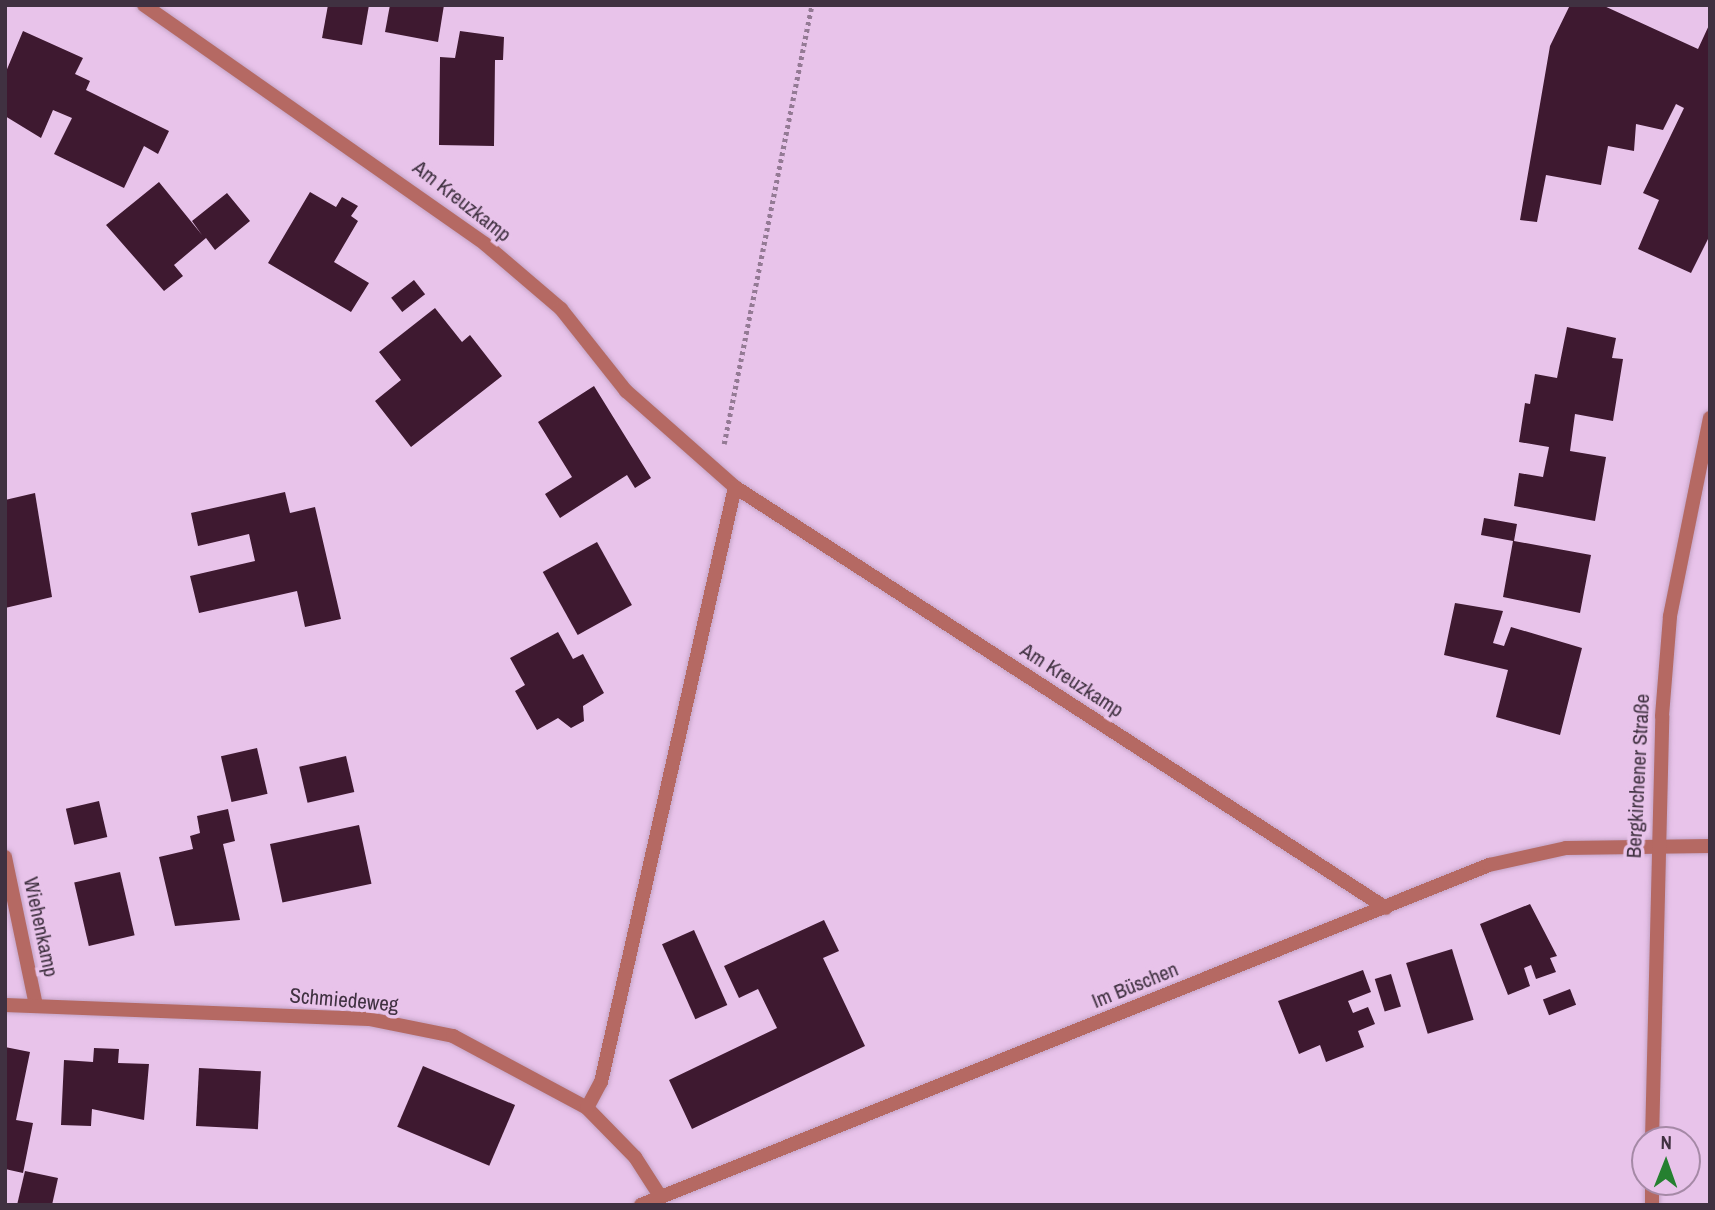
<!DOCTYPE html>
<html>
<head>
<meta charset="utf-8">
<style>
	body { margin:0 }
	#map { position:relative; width:1715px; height:1210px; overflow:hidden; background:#e8c3ea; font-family:"Archivo Narrow",sans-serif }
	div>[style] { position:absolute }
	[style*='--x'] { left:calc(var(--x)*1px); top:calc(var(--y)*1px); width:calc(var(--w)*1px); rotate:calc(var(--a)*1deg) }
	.building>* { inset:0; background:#3e1930; transform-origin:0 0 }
	.path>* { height:4.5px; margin-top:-2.25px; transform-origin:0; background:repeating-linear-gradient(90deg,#947a95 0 3.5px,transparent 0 7px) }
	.roads { filter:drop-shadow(0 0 2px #c3a3c5) drop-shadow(0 0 2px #c3a3c5) }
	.minor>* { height:14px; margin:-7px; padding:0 7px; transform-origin:7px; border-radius:7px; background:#b56963 }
	.tertiary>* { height:14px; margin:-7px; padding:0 7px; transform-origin:7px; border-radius:7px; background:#b56963 }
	span { translate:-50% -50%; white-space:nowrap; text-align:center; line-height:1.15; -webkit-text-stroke:7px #e8c3ea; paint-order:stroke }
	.street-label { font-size:21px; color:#403141 }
	.frame { position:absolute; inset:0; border:7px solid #403141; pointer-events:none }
	.north { position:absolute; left:1631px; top:1126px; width:70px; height:70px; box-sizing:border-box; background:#e8c3ea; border:2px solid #a589a6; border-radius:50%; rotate:1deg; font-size:19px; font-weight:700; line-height:28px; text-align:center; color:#403141 }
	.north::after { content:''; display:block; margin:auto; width:24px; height:32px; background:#258030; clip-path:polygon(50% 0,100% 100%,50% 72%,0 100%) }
</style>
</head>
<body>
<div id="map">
	<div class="building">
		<i style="clip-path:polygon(328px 5px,369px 5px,362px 45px,322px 38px)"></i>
		<i style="clip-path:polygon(390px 5px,444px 5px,438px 42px,385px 32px)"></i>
		<i style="clip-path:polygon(1570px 5px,1602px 5px,1698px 49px,1710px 23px,1710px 235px,1691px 273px,1638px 249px,1659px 200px,1643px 193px,1684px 108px,1676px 104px,1663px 130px,1636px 124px,1634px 151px,1608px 146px,1601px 185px,1546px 175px,1537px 222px,1520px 220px,1550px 46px)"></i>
		<i style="clip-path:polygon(23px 31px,83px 58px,75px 74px,90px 81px,86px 90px,169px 131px,158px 154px,144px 146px,124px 188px,54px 154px,72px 118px,53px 110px,41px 138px,5px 116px,5px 74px)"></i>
		<i style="clip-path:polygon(460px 31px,504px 37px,503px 60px,495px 60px,494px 146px,439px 145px,440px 57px,455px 58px)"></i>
		<i style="clip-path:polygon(159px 182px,202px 235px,192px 221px,227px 193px,250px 221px,215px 250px,206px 238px,174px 265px,183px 276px,164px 291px,106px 225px)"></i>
		<i style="clip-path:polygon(310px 192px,336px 207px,342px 197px,358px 206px,351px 216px,358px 221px,334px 262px,369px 283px,351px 312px,268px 263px)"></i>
		<i style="left:414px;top:280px;width:18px;height:29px;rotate:52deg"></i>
		<i style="clip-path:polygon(435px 308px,462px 342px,470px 335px,502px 376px,411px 447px,375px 401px,401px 380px,379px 352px)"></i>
		<i style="clip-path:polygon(1567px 327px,1616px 338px,1612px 358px,1623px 359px,1613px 421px,1575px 414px,1570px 451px,1606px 457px,1595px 521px,1514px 506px,1519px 473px,1543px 477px,1549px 447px,1519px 442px,1525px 403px,1530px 404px,1535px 374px,1557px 378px)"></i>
		<i style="clip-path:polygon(594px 386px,651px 478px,635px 488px,627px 475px,560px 518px,545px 494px,572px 477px,538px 422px)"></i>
		<i style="clip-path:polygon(285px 492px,290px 513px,315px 507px,341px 619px,305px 627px,297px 591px,199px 613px,190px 576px,255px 561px,249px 534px,198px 546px,191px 513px)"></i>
		<i style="clip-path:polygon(35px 493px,52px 597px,5px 608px,5px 500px)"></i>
		<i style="clip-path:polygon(1484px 518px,1517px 524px,1514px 541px,1591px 555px,1580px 613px,1503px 597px,1513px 541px,1481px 535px)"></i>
		<i style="left:597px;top:542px;width:72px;height:62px;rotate:61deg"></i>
		<i style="clip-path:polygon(1455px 603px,1503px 611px,1493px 643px,1504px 646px,1511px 627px,1582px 648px,1560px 735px,1496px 717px,1508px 670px,1444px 655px)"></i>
		<i style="clip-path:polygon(558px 632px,573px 659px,583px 654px,604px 693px,583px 706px,584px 721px,571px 728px,558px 718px,537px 730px,515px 691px,525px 685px,510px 658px)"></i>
		<i style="left:257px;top:748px;width:47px;height:37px;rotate:77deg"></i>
		<i style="left:346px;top:756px;width:37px;height:48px;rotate:77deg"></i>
		<i style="left:99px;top:801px;width:37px;height:34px;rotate:77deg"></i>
		<i style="clip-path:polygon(228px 809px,235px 841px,223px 844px,240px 920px,175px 926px,159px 857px,193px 849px,190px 836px,200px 833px,197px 816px)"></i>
		<i style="left:359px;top:825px;width:60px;height:91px;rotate:78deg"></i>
		<i style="left:120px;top:872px;width:65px;height:47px;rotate:77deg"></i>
		<i style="clip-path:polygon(1530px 904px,1557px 956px,1550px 958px,1556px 972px,1536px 979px,1531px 965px,1524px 968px,1530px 986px,1508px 995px,1480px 924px)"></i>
		<i style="clip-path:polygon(824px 920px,839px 951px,823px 958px,865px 1046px,692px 1129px,669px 1080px,777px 1028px,758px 989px,739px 998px,724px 966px)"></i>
		<i style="left:694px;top:930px;width:82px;height:35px;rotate:66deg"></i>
		<i style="left:1452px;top:949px;width:74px;height:48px;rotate:73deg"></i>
		<i style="clip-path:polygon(1363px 970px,1371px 992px,1348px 1001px,1353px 1013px,1368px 1007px,1375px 1024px,1358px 1031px,1364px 1047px,1326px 1062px,1320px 1045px,1299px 1054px,1278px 1001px)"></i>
		<i style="left:1391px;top:974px;width:34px;height:17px;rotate:73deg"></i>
		<i style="left:1570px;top:989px;width:17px;height:29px;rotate:69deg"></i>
		<i style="clip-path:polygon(5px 1047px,30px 1052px,16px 1120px,33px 1123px,23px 1173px,5px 1169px)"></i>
		<i style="clip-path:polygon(94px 1048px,119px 1049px,118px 1063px,149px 1064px,144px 1120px,92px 1109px,91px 1126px,61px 1125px,64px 1060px,93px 1062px)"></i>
		<i style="left:423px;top:1066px;width:100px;height:66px;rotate:23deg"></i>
		<i style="left:199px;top:1068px;width:62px;height:58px;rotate:3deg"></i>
		<i style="clip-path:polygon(25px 1171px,58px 1178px,52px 1205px,17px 1205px)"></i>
	</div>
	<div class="path">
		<i style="--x:724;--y:444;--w:448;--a:-78.7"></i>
	</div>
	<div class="roads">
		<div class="minor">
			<i style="--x:144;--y:5;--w:416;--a:35"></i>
			<i style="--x:485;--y:244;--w:100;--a:40.5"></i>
			<i style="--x:561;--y:309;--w:105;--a:51.6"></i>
			<i style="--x:626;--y:391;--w:145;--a:41.4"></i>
			<i style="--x:735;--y:487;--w:775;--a:32.89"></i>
			<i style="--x:5;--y:857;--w:151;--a:78.2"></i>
			<i style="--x:5;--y:1005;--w:364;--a:2.2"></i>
			<i style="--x:369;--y:1019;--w:86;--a:11.4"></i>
			<i style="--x:453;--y:1036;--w:152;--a:28.2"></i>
			<i style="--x:587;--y:1108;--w:69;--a:45.6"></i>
			<i style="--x:635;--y:1157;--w:46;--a:57.3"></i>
			<i style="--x:587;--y:1108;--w:30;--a:-62"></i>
			<i style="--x:601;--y:1082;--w:610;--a:-77.31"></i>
			<i style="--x:641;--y:1205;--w:914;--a:-21.85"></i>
			<i style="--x:1489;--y:865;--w:79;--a:-12.4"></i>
			<i style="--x:1566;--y:848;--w:144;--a:-0.8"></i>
		</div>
		<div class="tertiary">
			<i style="--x:1652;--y:1140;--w:424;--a:-88.6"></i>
			<i style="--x:1662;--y:716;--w:100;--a:-85.4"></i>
			<i style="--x:1670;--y:616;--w:202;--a:-78.6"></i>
			<i style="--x:1652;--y:1182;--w:23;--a:90"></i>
		</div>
	</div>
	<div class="street-label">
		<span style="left:462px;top:201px;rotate:38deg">Am Kreuzkamp</span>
		<span style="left:1072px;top:680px;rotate:33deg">Am Kreuzkamp</span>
		<span style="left:1638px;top:776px;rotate:-87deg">Bergkirchener Straße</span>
		<span style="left:41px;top:927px;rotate:78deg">Wiehenkamp</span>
		<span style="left:1135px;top:985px;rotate:-22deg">Im Büschen</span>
		<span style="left:344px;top:1000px;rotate:5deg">Schmiedeweg</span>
	</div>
	<div class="frame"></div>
	<div class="north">N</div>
</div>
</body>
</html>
